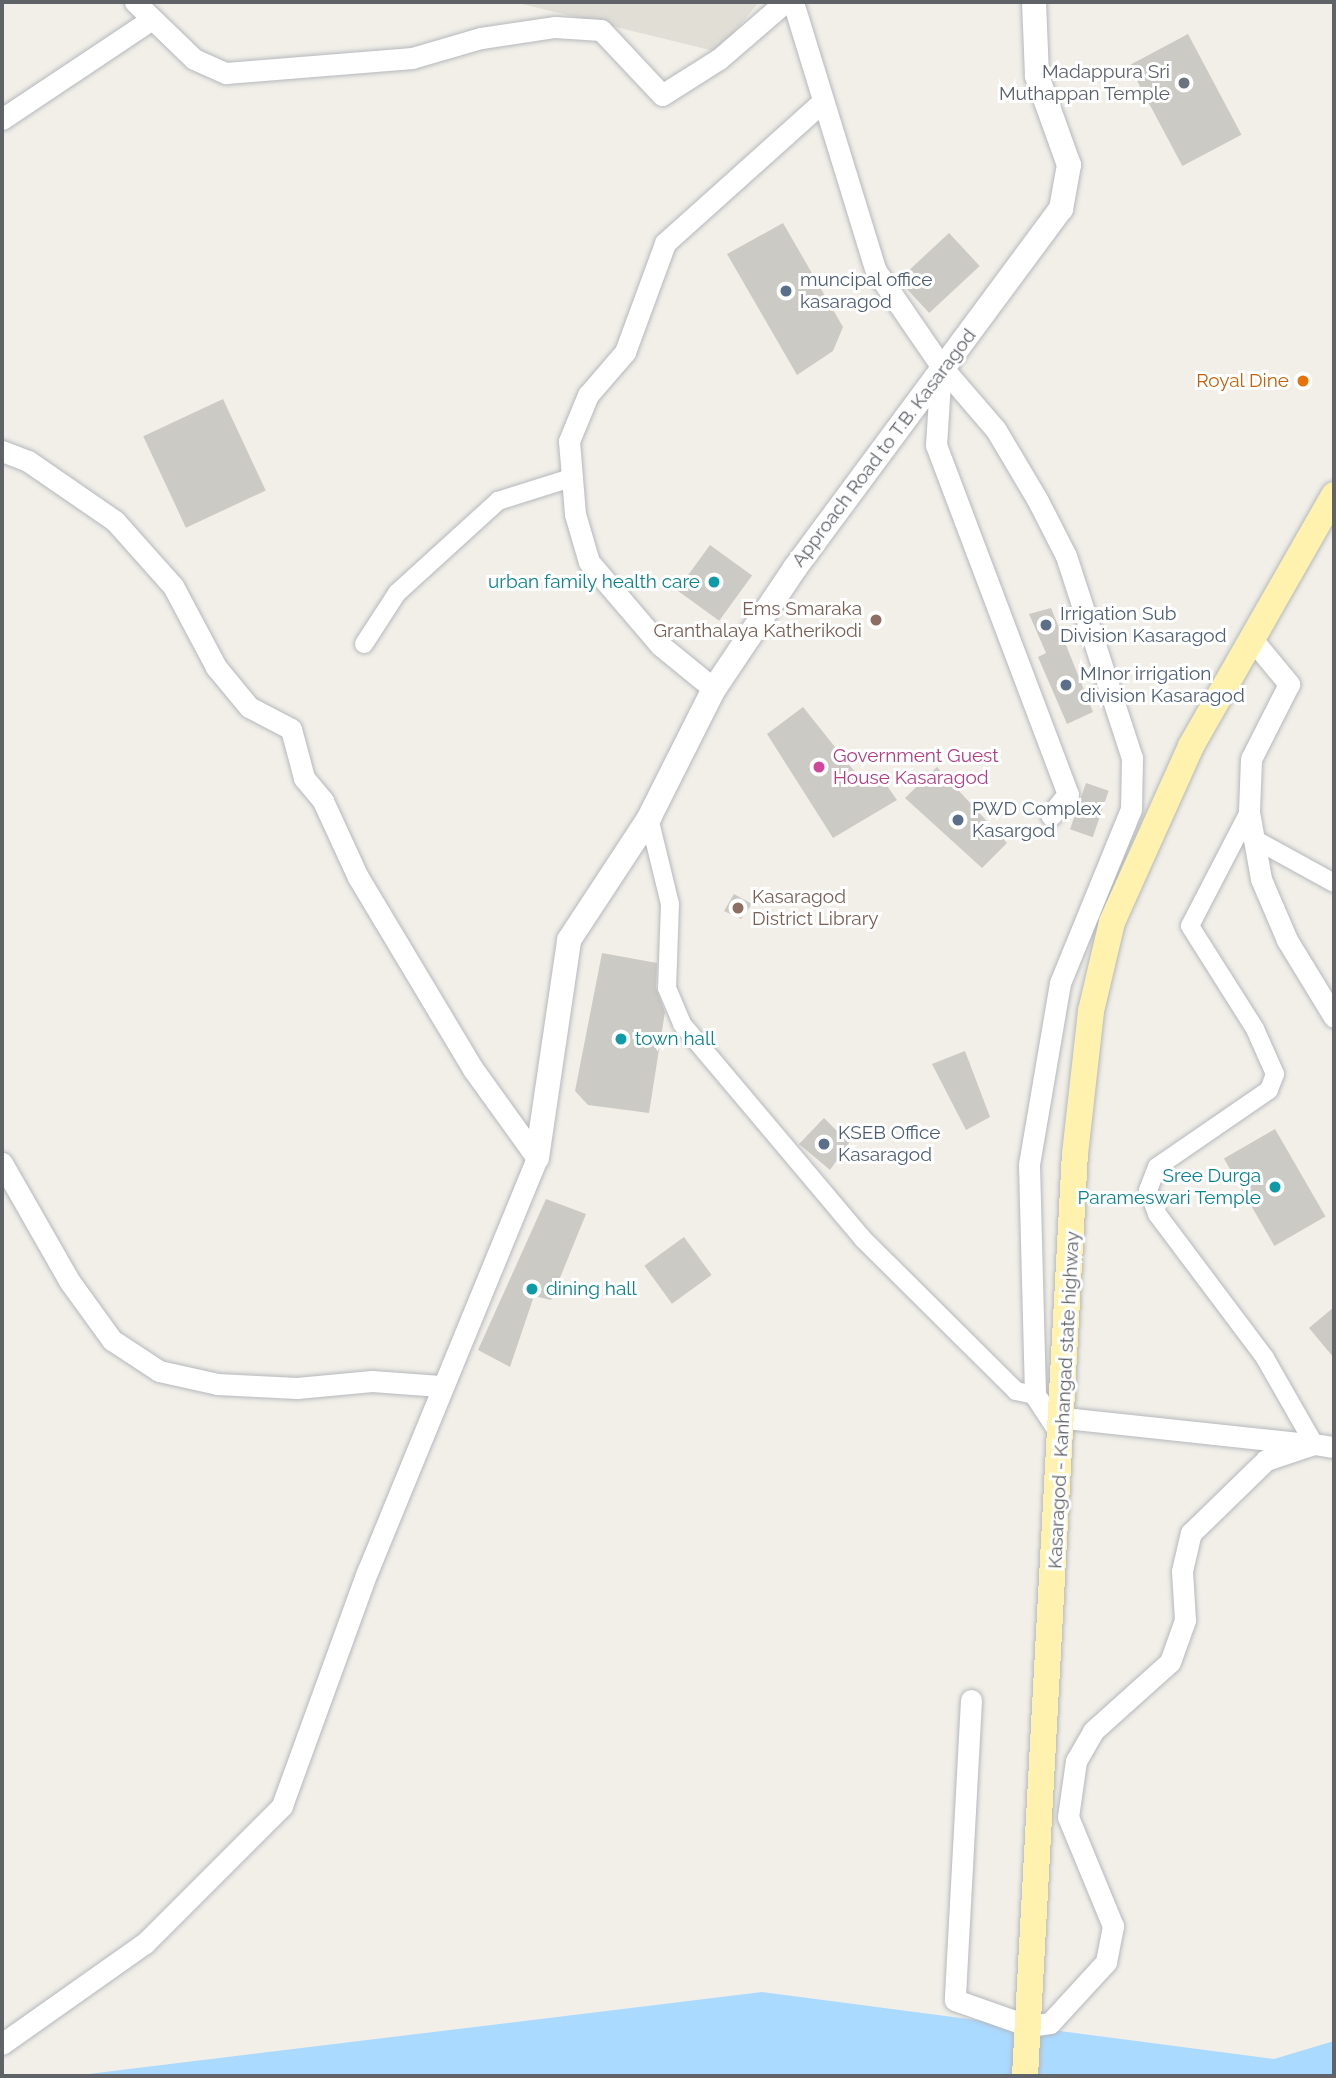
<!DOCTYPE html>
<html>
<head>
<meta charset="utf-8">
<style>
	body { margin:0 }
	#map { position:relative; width:1336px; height:2078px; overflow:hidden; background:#f1efe8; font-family:Raleway,sans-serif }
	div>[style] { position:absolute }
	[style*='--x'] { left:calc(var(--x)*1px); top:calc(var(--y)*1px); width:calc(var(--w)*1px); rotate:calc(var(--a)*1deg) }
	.education>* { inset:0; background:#e1ded6 }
	.water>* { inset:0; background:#aadaff }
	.building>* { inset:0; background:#cccac5; transform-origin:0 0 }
	.roads { filter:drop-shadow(0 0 2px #b5b8bc) drop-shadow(0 0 2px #b5b8bc) }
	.minor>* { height:18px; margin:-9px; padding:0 9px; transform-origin:9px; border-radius:9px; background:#fff }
	.tertiary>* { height:21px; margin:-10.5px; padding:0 10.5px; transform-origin:10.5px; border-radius:10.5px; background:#fff }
	.secondary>* { height:24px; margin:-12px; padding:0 12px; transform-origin:12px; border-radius:12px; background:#fff }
	.primary>* { height:26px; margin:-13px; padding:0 13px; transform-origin:13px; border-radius:13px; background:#fff2af }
	.dots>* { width:19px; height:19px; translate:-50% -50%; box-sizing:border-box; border:4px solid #fff; border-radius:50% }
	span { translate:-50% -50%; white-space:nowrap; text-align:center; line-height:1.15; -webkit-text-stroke:6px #fff; paint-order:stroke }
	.worship-label { font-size:19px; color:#5b616d }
	.right { translate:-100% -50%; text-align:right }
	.service-label { font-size:19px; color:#4e5e75 }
	.left { translate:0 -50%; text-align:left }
	.food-label { font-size:19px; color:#c56008 }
	.street-label { font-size:19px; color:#5f6368 }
	.culture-label { font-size:19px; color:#0d838f }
	.education-label { font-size:19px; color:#785e54 }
	.hotel-label { font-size:19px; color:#b23c85 }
	.frame { position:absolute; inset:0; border:4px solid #5f6368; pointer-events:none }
</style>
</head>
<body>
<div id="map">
	<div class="education">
		<i style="clip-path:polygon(514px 2px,759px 2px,718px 52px)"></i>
	</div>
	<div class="water">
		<i style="clip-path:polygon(762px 1992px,1274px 2059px,1334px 2041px,1334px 2076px,72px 2076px)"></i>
	</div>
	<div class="building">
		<i style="left:1188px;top:34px;width:114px;height:67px;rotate:62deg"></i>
		<i style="clip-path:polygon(783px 223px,843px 327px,833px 351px,797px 375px,727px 254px)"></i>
		<i style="left:949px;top:233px;width:45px;height:69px;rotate:47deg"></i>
		<i style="left:223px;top:399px;width:101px;height:88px;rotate:65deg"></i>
		<i style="left:710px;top:545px;width:52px;height:56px;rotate:36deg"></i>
		<i style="clip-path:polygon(1051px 608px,1093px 712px,1067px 724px,1038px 657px,1046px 653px,1029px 614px)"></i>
		<i style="clip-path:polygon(803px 707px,863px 782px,878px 773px,897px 800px,833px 838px,767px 734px)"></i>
		<i style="clip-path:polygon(937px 767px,1007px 843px,982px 868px,905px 798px)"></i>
		<i style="left:1086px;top:783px;width:24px;height:49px;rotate:19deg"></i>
		<i style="clip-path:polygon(734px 894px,752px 904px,741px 919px,724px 911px)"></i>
		<i style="clip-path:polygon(602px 953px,657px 963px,656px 988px,665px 1012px,649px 1113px,588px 1105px,575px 1091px)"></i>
		<i style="clip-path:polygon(965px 1051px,990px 1117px,966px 1130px,932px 1064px)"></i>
		<i style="clip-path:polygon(824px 1118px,849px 1143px,830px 1170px,799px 1144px)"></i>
		<i style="left:1275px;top:1129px;width:101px;height:59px;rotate:60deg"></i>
		<i style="clip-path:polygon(546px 1199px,586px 1214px,551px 1300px,534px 1296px,510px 1367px,478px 1350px)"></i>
		<i style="left:684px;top:1237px;width:47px;height:49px;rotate:54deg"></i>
		<i style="clip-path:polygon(1334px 1307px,1334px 1358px,1309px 1328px)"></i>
	</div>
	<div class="roads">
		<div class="minor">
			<i style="--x:364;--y:644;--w:61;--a:-57.1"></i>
			<i style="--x:397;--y:593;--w:137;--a:-42.3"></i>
			<i style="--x:498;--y:501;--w:77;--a:-17.5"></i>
			<i style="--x:1249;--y:812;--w:128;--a:117.4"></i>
			<i style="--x:1190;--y:926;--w:122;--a:57.7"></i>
			<i style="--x:1255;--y:1029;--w:49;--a:66"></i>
			<i style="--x:1275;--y:1074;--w:17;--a:111"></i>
			<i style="--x:1269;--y:1090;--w:136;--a:145.5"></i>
			<i style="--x:1157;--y:1167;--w:25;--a:111"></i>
			<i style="--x:1148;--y:1190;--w:26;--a:69"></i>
			<i style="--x:1157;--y:1214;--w:180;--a:53.1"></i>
			<i style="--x:1265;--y:1358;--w:99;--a:60.3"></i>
			<i style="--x:649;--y:818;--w:89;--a:76.3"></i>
			<i style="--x:670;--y:904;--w:84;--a:92"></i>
			<i style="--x:667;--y:988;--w:39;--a:67"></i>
			<i style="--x:682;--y:1024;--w:280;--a:49.9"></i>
			<i style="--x:862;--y:1238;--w:217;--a:44.8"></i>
			<i style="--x:1016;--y:1391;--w:19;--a:12"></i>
			<i style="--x:1254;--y:839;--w:91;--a:28.8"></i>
		</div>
		<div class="tertiary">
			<i style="--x:135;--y:2;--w:82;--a:44"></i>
			<i style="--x:194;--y:59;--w:35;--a:24"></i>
			<i style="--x:226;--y:73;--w:187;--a:-4.6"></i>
			<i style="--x:412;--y:58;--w:72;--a:-16.2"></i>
			<i style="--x:481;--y:38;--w:75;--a:-8.5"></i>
			<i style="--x:555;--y:27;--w:46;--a:3.7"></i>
			<i style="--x:601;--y:30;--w:89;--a:46.8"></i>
			<i style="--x:662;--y:95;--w:67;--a:-32.3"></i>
			<i style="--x:719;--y:59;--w:87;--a:-40.8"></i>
			<i style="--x:793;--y:2;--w:282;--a:72.9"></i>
			<i style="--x:876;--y:271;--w:115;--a:55.6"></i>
			<i style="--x:941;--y:366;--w:84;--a:49.3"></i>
			<i style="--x:996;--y:430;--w:80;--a:59.3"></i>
			<i style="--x:1037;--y:499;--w:64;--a:63"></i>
			<i style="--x:1066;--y:556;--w:213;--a:71.9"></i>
			<i style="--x:1132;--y:758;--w:51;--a:91.1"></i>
			<i style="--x:1131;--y:809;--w:188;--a:112.2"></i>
			<i style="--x:1060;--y:983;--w:185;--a:99.7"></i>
			<i style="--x:1029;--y:1165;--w:230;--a:88.5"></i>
			<i style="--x:1035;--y:1395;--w:49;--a:56.6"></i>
			<i style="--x:2;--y:119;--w:180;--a:-33.7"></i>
			<i style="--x:941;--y:366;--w:79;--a:93.6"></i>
			<i style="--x:936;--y:445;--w:373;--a:69.3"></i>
			<i style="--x:1068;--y:794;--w:27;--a:129"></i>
			<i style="--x:2;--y:451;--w:28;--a:21"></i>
			<i style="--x:28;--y:461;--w:106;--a:34.6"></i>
			<i style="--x:115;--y:521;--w:87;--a:48.3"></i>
			<i style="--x:173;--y:586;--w:92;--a:62"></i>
			<i style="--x:216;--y:667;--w:52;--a:50.5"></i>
			<i style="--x:249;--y:707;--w:47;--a:27.6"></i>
			<i style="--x:291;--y:729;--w:51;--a:75.1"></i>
			<i style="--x:304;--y:778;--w:30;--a:50"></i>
			<i style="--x:323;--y:801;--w:84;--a:65.3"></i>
			<i style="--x:358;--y:877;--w:224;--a:59.1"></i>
			<i style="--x:473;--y:1069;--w:110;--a:54.3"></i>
			<i style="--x:537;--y:1158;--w:448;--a:112.3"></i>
			<i style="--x:367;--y:1572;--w:249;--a:110"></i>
			<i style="--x:282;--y:1806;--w:194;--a:135"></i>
			<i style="--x:145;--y:1943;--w:175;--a:144.8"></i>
			<i style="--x:1251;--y:638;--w:60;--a:50.4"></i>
			<i style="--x:1289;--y:684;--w:84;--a:116.9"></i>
			<i style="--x:1251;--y:759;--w:53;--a:92.2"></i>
			<i style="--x:1249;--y:812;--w:68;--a:79.8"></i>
			<i style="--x:1261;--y:879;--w:66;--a:66.9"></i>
			<i style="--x:1287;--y:940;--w:90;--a:58.6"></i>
			<i style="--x:714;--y:689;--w:70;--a:-140.8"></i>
			<i style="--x:660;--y:645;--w:109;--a:-130.5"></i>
			<i style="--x:589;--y:562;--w:50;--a:-106.3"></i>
			<i style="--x:575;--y:514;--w:73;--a:-94.7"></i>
			<i style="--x:569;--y:441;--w:50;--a:-67.6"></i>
			<i style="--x:588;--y:395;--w:57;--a:-49.3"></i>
			<i style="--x:625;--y:352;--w:116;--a:-69.8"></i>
			<i style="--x:665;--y:243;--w:207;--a:-41.9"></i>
			<i style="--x:2;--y:1163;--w:137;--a:60.3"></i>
			<i style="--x:70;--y:1282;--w:72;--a:54.1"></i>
			<i style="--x:112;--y:1340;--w:56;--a:33.4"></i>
			<i style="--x:159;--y:1371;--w:59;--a:12.6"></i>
			<i style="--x:217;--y:1384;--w:80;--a:2.9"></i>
			<i style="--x:297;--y:1388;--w:75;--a:-5.3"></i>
			<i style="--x:372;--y:1381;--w:68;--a:4.2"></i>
			<i style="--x:1065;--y:1418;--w:243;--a:6.1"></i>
			<i style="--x:971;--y:1700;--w:300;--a:93.1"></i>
			<i style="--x:955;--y:2000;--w:78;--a:19.4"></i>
			<i style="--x:1029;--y:2026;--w:21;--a:-8"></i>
			<i style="--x:1050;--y:2023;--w:83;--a:-47.4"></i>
			<i style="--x:1106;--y:1962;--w:37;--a:-79"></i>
			<i style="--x:1113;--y:1926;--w:118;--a:-112.4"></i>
			<i style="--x:1068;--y:1817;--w:57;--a:-81.9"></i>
			<i style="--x:1076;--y:1761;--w:34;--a:-60"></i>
			<i style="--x:1093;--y:1731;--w:103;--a:-41.9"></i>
			<i style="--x:1170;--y:1662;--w:45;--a:-70.3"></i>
			<i style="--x:1185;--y:1620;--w:49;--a:-93.5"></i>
			<i style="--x:1182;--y:1571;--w:39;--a:-77"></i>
			<i style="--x:1191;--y:1533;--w:105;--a:-44.2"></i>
			<i style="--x:1266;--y:1460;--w:51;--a:-18.4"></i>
			<i style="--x:1314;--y:1444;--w:20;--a:9"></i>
		</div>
		<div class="secondary">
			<i style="--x:537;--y:1158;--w:220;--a:-81.6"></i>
			<i style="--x:569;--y:940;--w:146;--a:-56.7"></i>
			<i style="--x:649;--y:818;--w:144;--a:-63.3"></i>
			<i style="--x:714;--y:689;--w:146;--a:-56.2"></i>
			<i style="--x:795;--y:568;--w:447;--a:-53.5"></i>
			<i style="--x:1061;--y:209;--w:45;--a:-79.7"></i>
			<i style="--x:1069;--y:165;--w:95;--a:-109.8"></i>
			<i style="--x:1037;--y:76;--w:74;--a:-92.3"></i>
		</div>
		<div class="primary">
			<i style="--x:1025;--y:2076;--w:923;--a:-86.9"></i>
			<i style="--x:1075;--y:1154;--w:144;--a:-83.6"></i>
			<i style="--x:1091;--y:1011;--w:91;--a:-76.7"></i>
			<i style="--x:1112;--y:922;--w:193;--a:-65.8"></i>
			<i style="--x:1191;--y:746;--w:289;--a:-60.3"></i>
		</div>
	</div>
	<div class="dots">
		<i style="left:1184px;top:83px;background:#6b7280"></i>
		<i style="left:786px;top:291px;background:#5c6f8a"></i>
		<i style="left:1303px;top:381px;background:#e8710a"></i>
		<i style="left:714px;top:582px;background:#0f9aa8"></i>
		<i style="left:876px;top:620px;background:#8d6e63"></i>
		<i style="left:1046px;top:625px;background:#5c6f8a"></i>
		<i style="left:1066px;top:685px;background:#5c6f8a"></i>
		<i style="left:819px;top:767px;background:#d1479c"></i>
		<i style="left:958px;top:820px;background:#5c6f8a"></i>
		<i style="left:738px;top:908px;background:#8d6e63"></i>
		<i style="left:621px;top:1039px;background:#0f9aa8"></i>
		<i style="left:824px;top:1144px;background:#5c6f8a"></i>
		<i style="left:1275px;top:1187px;background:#0f9aa8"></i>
		<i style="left:532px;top:1289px;background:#0f9aa8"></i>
	</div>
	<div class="worship-label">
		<span class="right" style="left:1170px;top:83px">Madappura Sri<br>Muthappan Temple</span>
	</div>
	<div class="service-label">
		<span class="left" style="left:800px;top:291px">muncipal office<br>kasaragod</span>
		<span class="left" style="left:1060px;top:625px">Irrigation Sub<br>Division Kasaragod</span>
		<span class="left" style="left:1080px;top:685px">MInor irrigation<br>division Kasaragod</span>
		<span class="left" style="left:972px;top:820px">PWD Complex<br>Kasargod</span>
		<span class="left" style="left:838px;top:1144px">KSEB Office<br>Kasaragod</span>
	</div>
	<div class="food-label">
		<span class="right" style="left:1289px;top:381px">Royal Dine</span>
	</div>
	<div class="street-label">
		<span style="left:884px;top:448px;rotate:-53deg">Approach Road to T.B. Kasaragod</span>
		<span style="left:1064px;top:1400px;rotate:-87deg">Kasaragod - Kanhangad state highway</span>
	</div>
	<div class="culture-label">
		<span class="right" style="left:700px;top:582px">urban family health care</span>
		<span class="left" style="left:635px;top:1039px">town hall</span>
		<span class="right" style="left:1261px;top:1187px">Sree Durga<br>Parameswari Temple</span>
		<span class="left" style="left:546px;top:1289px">dining hall</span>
	</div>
	<div class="education-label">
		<span class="right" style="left:862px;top:620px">Ems Smaraka<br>Granthalaya Katherikodi</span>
		<span class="left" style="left:752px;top:908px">Kasaragod<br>District Library</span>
	</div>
	<div class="hotel-label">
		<span class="left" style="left:833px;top:767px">Government Guest<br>House Kasaragod</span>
	</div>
	<div class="frame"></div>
</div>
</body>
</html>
